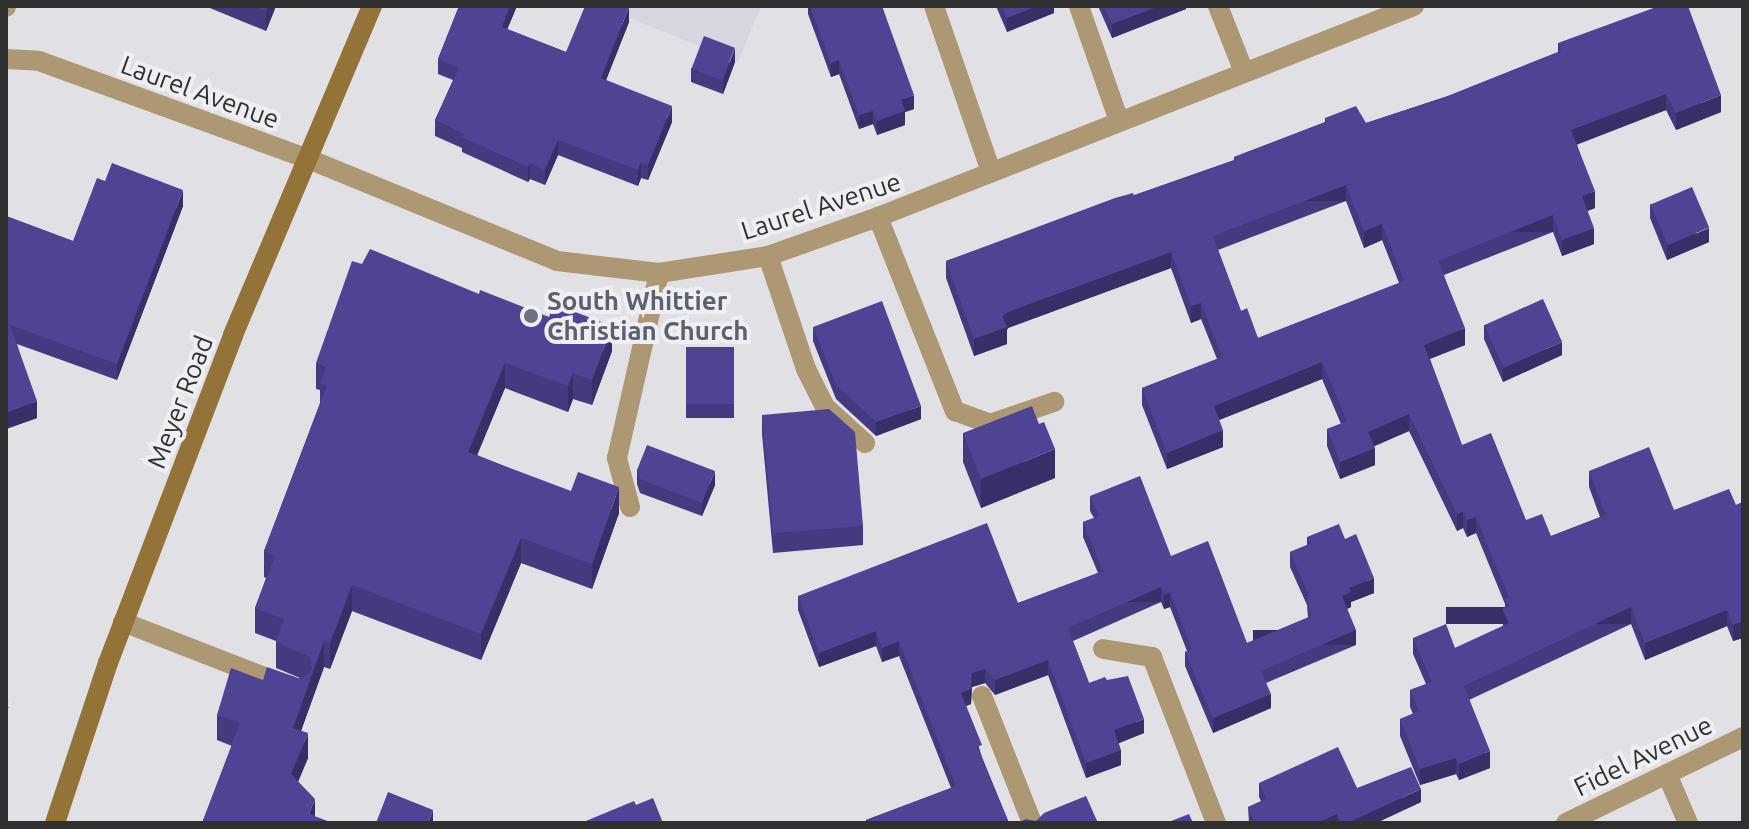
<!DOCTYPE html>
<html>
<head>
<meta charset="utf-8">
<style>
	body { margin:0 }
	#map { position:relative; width:1749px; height:829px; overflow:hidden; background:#e1e1e5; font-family:Ubuntu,sans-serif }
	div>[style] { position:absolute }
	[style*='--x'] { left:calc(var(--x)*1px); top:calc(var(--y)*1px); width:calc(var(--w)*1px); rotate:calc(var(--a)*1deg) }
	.built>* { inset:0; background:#d6d6e1 }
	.path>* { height:5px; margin-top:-2.5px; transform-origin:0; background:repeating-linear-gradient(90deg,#a8a8ab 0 2px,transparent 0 8px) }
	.lane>* { height:20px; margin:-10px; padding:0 10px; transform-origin:10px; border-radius:10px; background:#ae9873 }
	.street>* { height:20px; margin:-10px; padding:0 10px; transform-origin:10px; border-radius:10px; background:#ae9873 }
	.secondary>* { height:20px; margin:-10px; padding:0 10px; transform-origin:10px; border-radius:10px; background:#947338 }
	.wall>* { inset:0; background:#443a7f; transform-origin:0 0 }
	.shaded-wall>* { inset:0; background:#372f68; transform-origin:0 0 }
	.building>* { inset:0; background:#4f4394; transform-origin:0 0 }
	.dots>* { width:22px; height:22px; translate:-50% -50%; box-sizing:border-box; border:4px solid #eeeef3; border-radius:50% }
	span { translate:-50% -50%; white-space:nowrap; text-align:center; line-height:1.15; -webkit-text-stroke:8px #eeeef3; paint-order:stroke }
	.street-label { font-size:26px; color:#303031 }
	.worship-label { font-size:26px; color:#5b616d; font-weight:700 }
	.left { translate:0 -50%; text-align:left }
	.frame { position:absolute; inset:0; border:8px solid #303031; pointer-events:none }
</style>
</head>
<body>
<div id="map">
	<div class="built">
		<i style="clip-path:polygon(600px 6px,761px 6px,738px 62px)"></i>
	</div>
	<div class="path">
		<i style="--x:6;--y:706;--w:8;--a:-23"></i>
	</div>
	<div class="lane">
		<i style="--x:934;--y:6;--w:176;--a:71"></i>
		<i style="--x:1079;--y:6;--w:122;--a:70.8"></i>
		<i style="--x:1218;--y:6;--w:71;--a:68.5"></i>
		<i style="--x:6;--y:7;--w:1;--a:-90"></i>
		<i style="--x:878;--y:217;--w:209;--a:68.4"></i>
		<i style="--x:955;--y:411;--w:37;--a:20"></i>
		<i style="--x:990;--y:424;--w:68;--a:-19"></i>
		<i style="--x:768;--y:256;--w:119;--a:71.4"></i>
		<i style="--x:806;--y:369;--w:42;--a:63.4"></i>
		<i style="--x:825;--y:407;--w:54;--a:42"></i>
		<i style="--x:630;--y:507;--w:51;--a:-104.9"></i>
		<i style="--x:617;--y:458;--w:190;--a:-77.2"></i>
		<i style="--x:123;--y:622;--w:176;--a:21.3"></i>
		<i style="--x:1103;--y:649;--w:50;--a:9.3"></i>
		<i style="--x:1152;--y:657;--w:178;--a:68.9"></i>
		<i style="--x:982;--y:696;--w:136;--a:68.5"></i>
		<i style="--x:1667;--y:774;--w:53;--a:66.8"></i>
	</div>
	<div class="street">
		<i style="--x:6;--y:59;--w:33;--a:3"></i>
		<i style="--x:39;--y:61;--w:284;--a:20"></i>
		<i style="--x:306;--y:158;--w:271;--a:22.3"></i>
		<i style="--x:557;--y:261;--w:103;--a:6.7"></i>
		<i style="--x:659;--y:273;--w:110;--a:-8.9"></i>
		<i style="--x:768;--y:256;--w:117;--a:-19.5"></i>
		<i style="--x:878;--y:217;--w:576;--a:-21.49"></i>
		<i style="--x:1566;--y:823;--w:197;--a:-25.9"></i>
	</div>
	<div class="secondary">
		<i style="--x:55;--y:823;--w:169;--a:-71.7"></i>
		<i style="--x:108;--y:663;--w:351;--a:-69.1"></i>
		<i style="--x:233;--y:335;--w:357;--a:-67.1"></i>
	</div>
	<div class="wall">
		<i style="clip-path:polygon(205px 6px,276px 6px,266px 31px)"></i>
		<i style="clip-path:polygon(459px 6px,517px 6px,507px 29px,566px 52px,629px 22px,606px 80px,672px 122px,648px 180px,641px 178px,638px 186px,558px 155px,545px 185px,530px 179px,528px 182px,462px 152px,462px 148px,435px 136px,435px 120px,453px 80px,438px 74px,438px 59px)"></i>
		<i style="clip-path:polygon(808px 6px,882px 6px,914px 109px,905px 112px,905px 125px,877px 135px,873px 124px,859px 129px,839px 74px,831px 77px,808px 14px)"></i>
		<i style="clip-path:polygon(996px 6px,1054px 6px,1054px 13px,1007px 32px)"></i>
		<i style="clip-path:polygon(1098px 6px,1186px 6px,1186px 9px,1112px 38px)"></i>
		<i style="clip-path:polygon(evenodd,1558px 43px,1721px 112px,1676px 130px,1666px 110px,1577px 144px,1595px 208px,1587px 211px,1594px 244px,1562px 256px,1553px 232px,1444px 275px,1465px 345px,1430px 359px,1462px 445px,1526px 520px,1551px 536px,1600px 517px,1589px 487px,1589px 471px,1674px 510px,1736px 505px,1743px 502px,1743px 638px,1733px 641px,1727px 626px,1645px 660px,1631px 624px,1469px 700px,1490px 768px,1459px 780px,1456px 774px,1420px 785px,1400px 736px,1400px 719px,1413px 714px,1410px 707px,1410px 690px,1426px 684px,1413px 654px,1413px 638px,1455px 648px,1503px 626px,1502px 609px,1505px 608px,1505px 604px,1476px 533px,1467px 537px,1463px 528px,1457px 531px,1409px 431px,1374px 446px,1375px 465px,1340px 479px,1327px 446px,1327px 429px,1341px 424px,1322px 379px,1219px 420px,1223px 447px,1167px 469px,1142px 405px,1142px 388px,1217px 359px,1201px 319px,1191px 323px,1171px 268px,1008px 328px,1007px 330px,1007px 344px,974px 356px,946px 278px,946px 261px,1234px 160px,1234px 157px,1325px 122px,1325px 118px,1366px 123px,1448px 96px,1558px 52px,1558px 43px,1346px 201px,1364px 248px,1382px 240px,1399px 283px,1258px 338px,1241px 311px,1218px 250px,1346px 201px)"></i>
		<i style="clip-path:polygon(735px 62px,723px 94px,691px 82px,691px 68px)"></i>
		<i style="clip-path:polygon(1650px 204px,1709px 242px,1667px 260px,1650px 218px)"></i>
		<i style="clip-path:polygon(183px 206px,117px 380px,17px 344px,37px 418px,6px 429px,6px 216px,73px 241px)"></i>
		<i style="clip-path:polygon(1484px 325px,1562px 355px,1503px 382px,1484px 339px)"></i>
		<i style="clip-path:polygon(813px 327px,921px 419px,876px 436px,836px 399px,813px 341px)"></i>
		<i style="left:686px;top:347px;width:48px;height:71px"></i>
		<i style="clip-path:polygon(612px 351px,592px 405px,573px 399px,568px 412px,505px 388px,477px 455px,619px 513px,592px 589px,521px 563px,481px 660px,352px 611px,330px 669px,324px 667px,301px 731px,308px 758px,298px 781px,202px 823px,232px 746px,217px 740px,217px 715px,263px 680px,300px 678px,276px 668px,276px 641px,255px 633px,255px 608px,266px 578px,264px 577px,264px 551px,320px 403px,320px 390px,316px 389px,316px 363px)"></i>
		<i style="clip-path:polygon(762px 415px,863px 526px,863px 545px,773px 553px,762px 434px)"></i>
		<i style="clip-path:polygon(963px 433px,1055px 478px,981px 508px,963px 462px)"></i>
		<i style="clip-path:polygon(637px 470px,715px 485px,702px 516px,640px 493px,637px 484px)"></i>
		<i style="clip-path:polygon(1090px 496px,1171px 556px,1247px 643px,1308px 618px,1307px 605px,1290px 567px,1290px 552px,1307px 545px,1307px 537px,1345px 539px,1374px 593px,1351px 602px,1351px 607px,1347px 609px,1356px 645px,1266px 683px,1271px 708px,1213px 733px,1185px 666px,1185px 652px,1187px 651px,1170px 607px,1164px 609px,1161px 602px,1073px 641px,1089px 683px,1107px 680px,1144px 733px,1119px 743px,1121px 765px,1086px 778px,1048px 675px,995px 695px,985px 683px,972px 687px,971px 704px,966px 706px,982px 757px,1009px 823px,866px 823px,866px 820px,951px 788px,899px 656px,882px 662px,876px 646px,819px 667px,798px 610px,798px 596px,1018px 603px,1098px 573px,1083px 537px,1083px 522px,1094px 518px,1090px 511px)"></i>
		<i style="clip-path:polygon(1259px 783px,1357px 788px,1421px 802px,1376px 823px,1249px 823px,1248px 807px,1261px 801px,1259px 797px)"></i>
	</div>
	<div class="shaded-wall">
		<i style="clip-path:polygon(268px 6px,276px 6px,266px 31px,266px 11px)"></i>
		<i style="clip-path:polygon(510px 6px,517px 6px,502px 42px,502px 27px)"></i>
		<i style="clip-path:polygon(1037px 6px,1054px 6px,1054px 13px,1007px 32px,1007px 18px)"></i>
		<i style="clip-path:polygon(1159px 6px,1186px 6px,1186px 9px,1112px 38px,1112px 24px)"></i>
		<i style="clip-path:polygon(629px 7px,629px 22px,601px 93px,601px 78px)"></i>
		<i style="clip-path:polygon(735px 48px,735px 62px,723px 94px,723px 80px)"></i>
		<i style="clip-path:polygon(839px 60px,839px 74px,831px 77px,831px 63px)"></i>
		<i style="clip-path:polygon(1666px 94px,1666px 110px,1571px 147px,1571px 130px)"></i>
		<i style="clip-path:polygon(914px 95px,914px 109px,905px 112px,905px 125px,877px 135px,877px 121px,901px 100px)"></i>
		<i style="clip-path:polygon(1721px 95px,1721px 112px,1676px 130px,1676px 113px)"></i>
		<i style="clip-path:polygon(672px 106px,672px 122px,648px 180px,648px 165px)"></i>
		<i style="clip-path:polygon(873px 111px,873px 124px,859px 129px,859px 115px)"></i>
		<i style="clip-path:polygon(558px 140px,558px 155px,545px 185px,545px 170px)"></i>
		<i style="clip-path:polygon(641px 162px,641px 178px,638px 186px,638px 170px)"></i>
		<i style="clip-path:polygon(530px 163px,530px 179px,528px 182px,528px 167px)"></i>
		<i style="left:1346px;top:185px;width:16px;height:142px;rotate:90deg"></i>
		<i style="clip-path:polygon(183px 190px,183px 206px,117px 380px,117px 364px)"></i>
		<i style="clip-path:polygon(1595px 191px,1595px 208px,1582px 213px,1582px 196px)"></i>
		<i style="left:1553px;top:215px;width:17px;height:124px;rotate:90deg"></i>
		<i style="clip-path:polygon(1382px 224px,1382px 240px,1364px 248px,1364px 231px)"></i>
		<i style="clip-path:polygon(1594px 228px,1594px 244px,1562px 256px,1562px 240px)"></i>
		<i style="clip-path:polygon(1709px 228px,1709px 242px,1667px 260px,1667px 246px)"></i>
		<i style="clip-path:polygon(1171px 252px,1171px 268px,1008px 328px,1007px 330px,1007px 344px,974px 356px,974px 339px,1008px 312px)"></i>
		<i style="clip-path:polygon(1201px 303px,1201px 319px,1191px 323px,1191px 306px)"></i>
		<i style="clip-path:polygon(612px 326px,612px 351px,592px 405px,592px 380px)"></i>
		<i style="clip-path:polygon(1465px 328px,1465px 345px,1424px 361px,1424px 345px)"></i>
		<i style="clip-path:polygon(1562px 342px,1562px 355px,1503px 382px,1503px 368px)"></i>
		<i style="clip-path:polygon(1322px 362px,1322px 379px,1214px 422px,1214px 406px)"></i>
		<i style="clip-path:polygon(505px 363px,505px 388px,468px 477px,468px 452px)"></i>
		<i style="clip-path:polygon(573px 373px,573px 399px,568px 412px,568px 386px)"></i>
		<i style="clip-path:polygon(37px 401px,37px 418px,6px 429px,6px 413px)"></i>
		<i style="clip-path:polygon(921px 406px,921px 419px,876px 436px,876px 422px)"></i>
		<i style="clip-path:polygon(1409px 414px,1409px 431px,1368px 449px,1368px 432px)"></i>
		<i style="clip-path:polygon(1223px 430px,1223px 447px,1167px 469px,1167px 453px)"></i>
		<i style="clip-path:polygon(1375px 448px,1375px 465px,1340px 479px,1340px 462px)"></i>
		<i style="clip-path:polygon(1055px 449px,1055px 478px,981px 508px,981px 479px)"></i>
		<i style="clip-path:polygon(715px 471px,715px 485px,702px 516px,702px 503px)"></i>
		<i style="left:8px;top:474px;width:17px;height:2px;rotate:90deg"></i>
		<i style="clip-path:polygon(619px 487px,619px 513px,592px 589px,592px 564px)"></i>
		<i style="clip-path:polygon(1463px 512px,1463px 528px,1457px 531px,1457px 514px)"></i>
		<i style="clip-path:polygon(1476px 517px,1476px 533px,1467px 537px,1467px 520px)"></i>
		<i style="clip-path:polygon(521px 538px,521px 563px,481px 660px,481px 634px)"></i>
		<i style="clip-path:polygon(1374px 578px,1374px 593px,1351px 602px,1351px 607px,1342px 611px,1342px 596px,1349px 588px)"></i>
		<i style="clip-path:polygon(352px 585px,352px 611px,330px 669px,330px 643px)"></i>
		<i style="left:1161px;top:587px;width:15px;height:102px;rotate:90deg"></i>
		<i style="clip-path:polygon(1170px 592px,1170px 607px,1164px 609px,1164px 595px)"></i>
		<i style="left:1631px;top:607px;width:17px;height:185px;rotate:90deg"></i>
		<i style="clip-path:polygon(1727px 610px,1727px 626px,1645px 660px,1645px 643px)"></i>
		<i style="clip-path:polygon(1743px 621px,1743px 638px,1733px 641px,1733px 625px)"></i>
		<i style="left:1356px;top:630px;width:15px;height:103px;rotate:90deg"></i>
		<i style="clip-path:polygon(876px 631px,876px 646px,819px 667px,819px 653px)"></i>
		<i style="clip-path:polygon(324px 641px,324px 667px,293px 753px,293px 728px)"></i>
		<i style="clip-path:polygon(899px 641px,899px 656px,882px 662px,882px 648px)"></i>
		<i style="clip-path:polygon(1048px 660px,1048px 675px,995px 695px,995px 680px)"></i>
		<i style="clip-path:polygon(985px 669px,985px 683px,972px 687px,971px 704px,961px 708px,961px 693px,972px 673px)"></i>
		<i style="clip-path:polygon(1271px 694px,1271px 708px,1213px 733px,1213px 718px)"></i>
		<i style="clip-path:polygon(1144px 719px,1144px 733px,1114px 745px,1114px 730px)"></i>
		<i style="clip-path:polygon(308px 733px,308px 758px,291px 799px,291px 774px)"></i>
		<i style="clip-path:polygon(1121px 750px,1121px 765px,1086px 778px,1086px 763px)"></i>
		<i style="clip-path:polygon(1490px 751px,1490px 768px,1459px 780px,1459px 764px)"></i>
		<i style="clip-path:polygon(1456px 758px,1456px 774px,1420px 785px,1420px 769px)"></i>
		<i style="clip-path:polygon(1421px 789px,1421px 802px,1376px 823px,1347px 823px)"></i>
		<i style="clip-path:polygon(315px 799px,315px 823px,309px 814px)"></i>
		<i style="clip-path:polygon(433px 810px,433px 823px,428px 823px)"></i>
		<i style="clip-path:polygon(1337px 814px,1337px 823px,1317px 823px)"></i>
	</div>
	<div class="building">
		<i style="clip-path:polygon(252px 6px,268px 6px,266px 11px)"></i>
		<i style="clip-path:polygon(459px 6px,510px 6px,502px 27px,566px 52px,585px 6px,629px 7px,601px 78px,672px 106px,648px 165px,641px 162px,638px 170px,558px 140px,545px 170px,530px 163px,528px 167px,462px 137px,464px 134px,435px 120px,459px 68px,438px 59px)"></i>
		<i style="clip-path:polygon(810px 6px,882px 6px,914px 95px,901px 100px,905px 111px,877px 121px,873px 111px,859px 115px,839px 60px,831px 63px)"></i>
		<i style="clip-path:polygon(1002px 6px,1037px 6px,1007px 18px)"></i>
		<i style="clip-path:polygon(1104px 6px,1159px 6px,1112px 24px)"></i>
		<i style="clip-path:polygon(evenodd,1659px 6px,1688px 6px,1721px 95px,1676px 113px,1666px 94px,1571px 130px,1595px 191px,1582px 196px,1594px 228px,1562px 240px,1553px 215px,1438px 261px,1465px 328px,1424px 345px,1462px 445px,1491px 433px,1526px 520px,1542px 514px,1551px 536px,1606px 515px,1589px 471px,1649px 447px,1674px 510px,1729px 489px,1736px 505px,1743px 502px,1743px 621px,1733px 625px,1727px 610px,1645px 643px,1631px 607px,1464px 686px,1490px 751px,1459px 764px,1456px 758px,1420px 769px,1400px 719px,1419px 711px,1410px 690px,1432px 682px,1413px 638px,1446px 624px,1455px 648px,1509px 623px,1502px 609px,1509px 606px,1505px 599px,1509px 597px,1476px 517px,1467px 520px,1463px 512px,1457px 514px,1409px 414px,1368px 432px,1375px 448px,1340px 462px,1327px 429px,1347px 421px,1322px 362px,1214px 406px,1223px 430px,1167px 453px,1142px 388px,1222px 357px,1201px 303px,1191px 306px,1171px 252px,1008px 312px,1002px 316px,1007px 327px,974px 339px,946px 261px,1115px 198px,1133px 193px,1134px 196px,1236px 160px,1234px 157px,1326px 122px,1325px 118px,1356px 106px,1366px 123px,1448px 96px,1561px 51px,1558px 43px,1659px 6px,1346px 185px,1364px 231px,1382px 224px,1404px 281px,1258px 338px,1247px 308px,1241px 311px,1213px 236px,1346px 185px)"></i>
		<i style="left:704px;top:36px;width:33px;height:35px;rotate:21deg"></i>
		<i style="clip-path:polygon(112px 163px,183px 190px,117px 364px,10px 325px,37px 401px,6px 413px,6px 216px,73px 241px,97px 178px,105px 181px)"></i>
		<i style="left:1692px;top:187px;width:44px;height:45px;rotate:67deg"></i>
		<i style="clip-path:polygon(370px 249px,479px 294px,480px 290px,549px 317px,554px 304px,612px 326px,592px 380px,573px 373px,568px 386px,505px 363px,468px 452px,571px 491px,578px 472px,619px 487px,592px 564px,521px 538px,481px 634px,352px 585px,330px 643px,324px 641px,293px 728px,308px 733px,291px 774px,315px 799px,309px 814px,333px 823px,202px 823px,240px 723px,217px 715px,231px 668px,263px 680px,267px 667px,301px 679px,312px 670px,310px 657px,276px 642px,284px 619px,255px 608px,275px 556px,264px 551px,327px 386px,320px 384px,326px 367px,316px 363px,352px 261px,362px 264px)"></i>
		<i style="left:1543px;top:299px;width:47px;height:64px;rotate:66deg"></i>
		<i style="clip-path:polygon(882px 301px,921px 406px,876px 422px,836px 385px,813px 327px)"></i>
		<i style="left:686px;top:347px;width:48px;height:57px"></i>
		<i style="clip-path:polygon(1032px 406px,1039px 424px,1044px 422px,1055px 449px,981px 479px,963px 433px)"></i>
		<i style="clip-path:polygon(829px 409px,855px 432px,863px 526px,773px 533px,762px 415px)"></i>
		<i style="clip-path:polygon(647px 445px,715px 471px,702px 503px,640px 479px,637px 470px)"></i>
		<i style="clip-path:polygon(1140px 476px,1171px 556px,1208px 541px,1247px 643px,1311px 616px,1307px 599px,1310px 598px,1290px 552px,1310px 544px,1307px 537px,1339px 524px,1345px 539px,1356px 534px,1374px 578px,1349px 588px,1351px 592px,1342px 596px,1356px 630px,1261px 671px,1271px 694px,1213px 718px,1185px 652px,1192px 649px,1170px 592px,1164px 595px,1161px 587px,1068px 628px,1089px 683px,1105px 677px,1107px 680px,1128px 676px,1144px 719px,1114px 730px,1121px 750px,1086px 763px,1048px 660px,995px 680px,985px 669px,972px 673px,971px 689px,961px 693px,982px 745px,977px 747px,1009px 823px,868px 823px,866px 820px,956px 786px,899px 641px,882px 648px,876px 631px,819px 653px,798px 596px,987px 523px,1018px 603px,1103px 571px,1083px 522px,1099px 516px,1090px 496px)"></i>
		<i style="clip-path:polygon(1338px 747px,1357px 788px,1411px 767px,1421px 789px,1347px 823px,1342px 823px,1337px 814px,1317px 823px,1255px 823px,1248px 807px,1267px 799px,1259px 783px)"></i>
		<i style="clip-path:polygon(388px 792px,433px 810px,428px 823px,376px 823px)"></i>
		<i style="clip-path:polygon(1086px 796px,1098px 823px,1017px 823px,1026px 819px,1036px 821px,1044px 813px)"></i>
		<i style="clip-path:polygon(653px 798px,663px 823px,581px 823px,634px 801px,636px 805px)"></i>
		<i style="clip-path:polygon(1189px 814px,1193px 823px,1166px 823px)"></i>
	</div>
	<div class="dots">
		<i style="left:531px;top:316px;background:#6b7280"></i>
	</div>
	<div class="street-label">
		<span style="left:200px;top:92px;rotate:20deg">Laurel Avenue</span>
		<span style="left:821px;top:206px;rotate:-18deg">Laurel Avenue</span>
		<span style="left:180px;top:402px;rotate:-69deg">Meyer Road</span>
		<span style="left:1643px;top:756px;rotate:-26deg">Fidel Avenue</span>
	</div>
	<div class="worship-label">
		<span class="left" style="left:547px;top:316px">South Whittier<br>Christian Church</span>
	</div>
	<div class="frame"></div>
</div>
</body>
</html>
